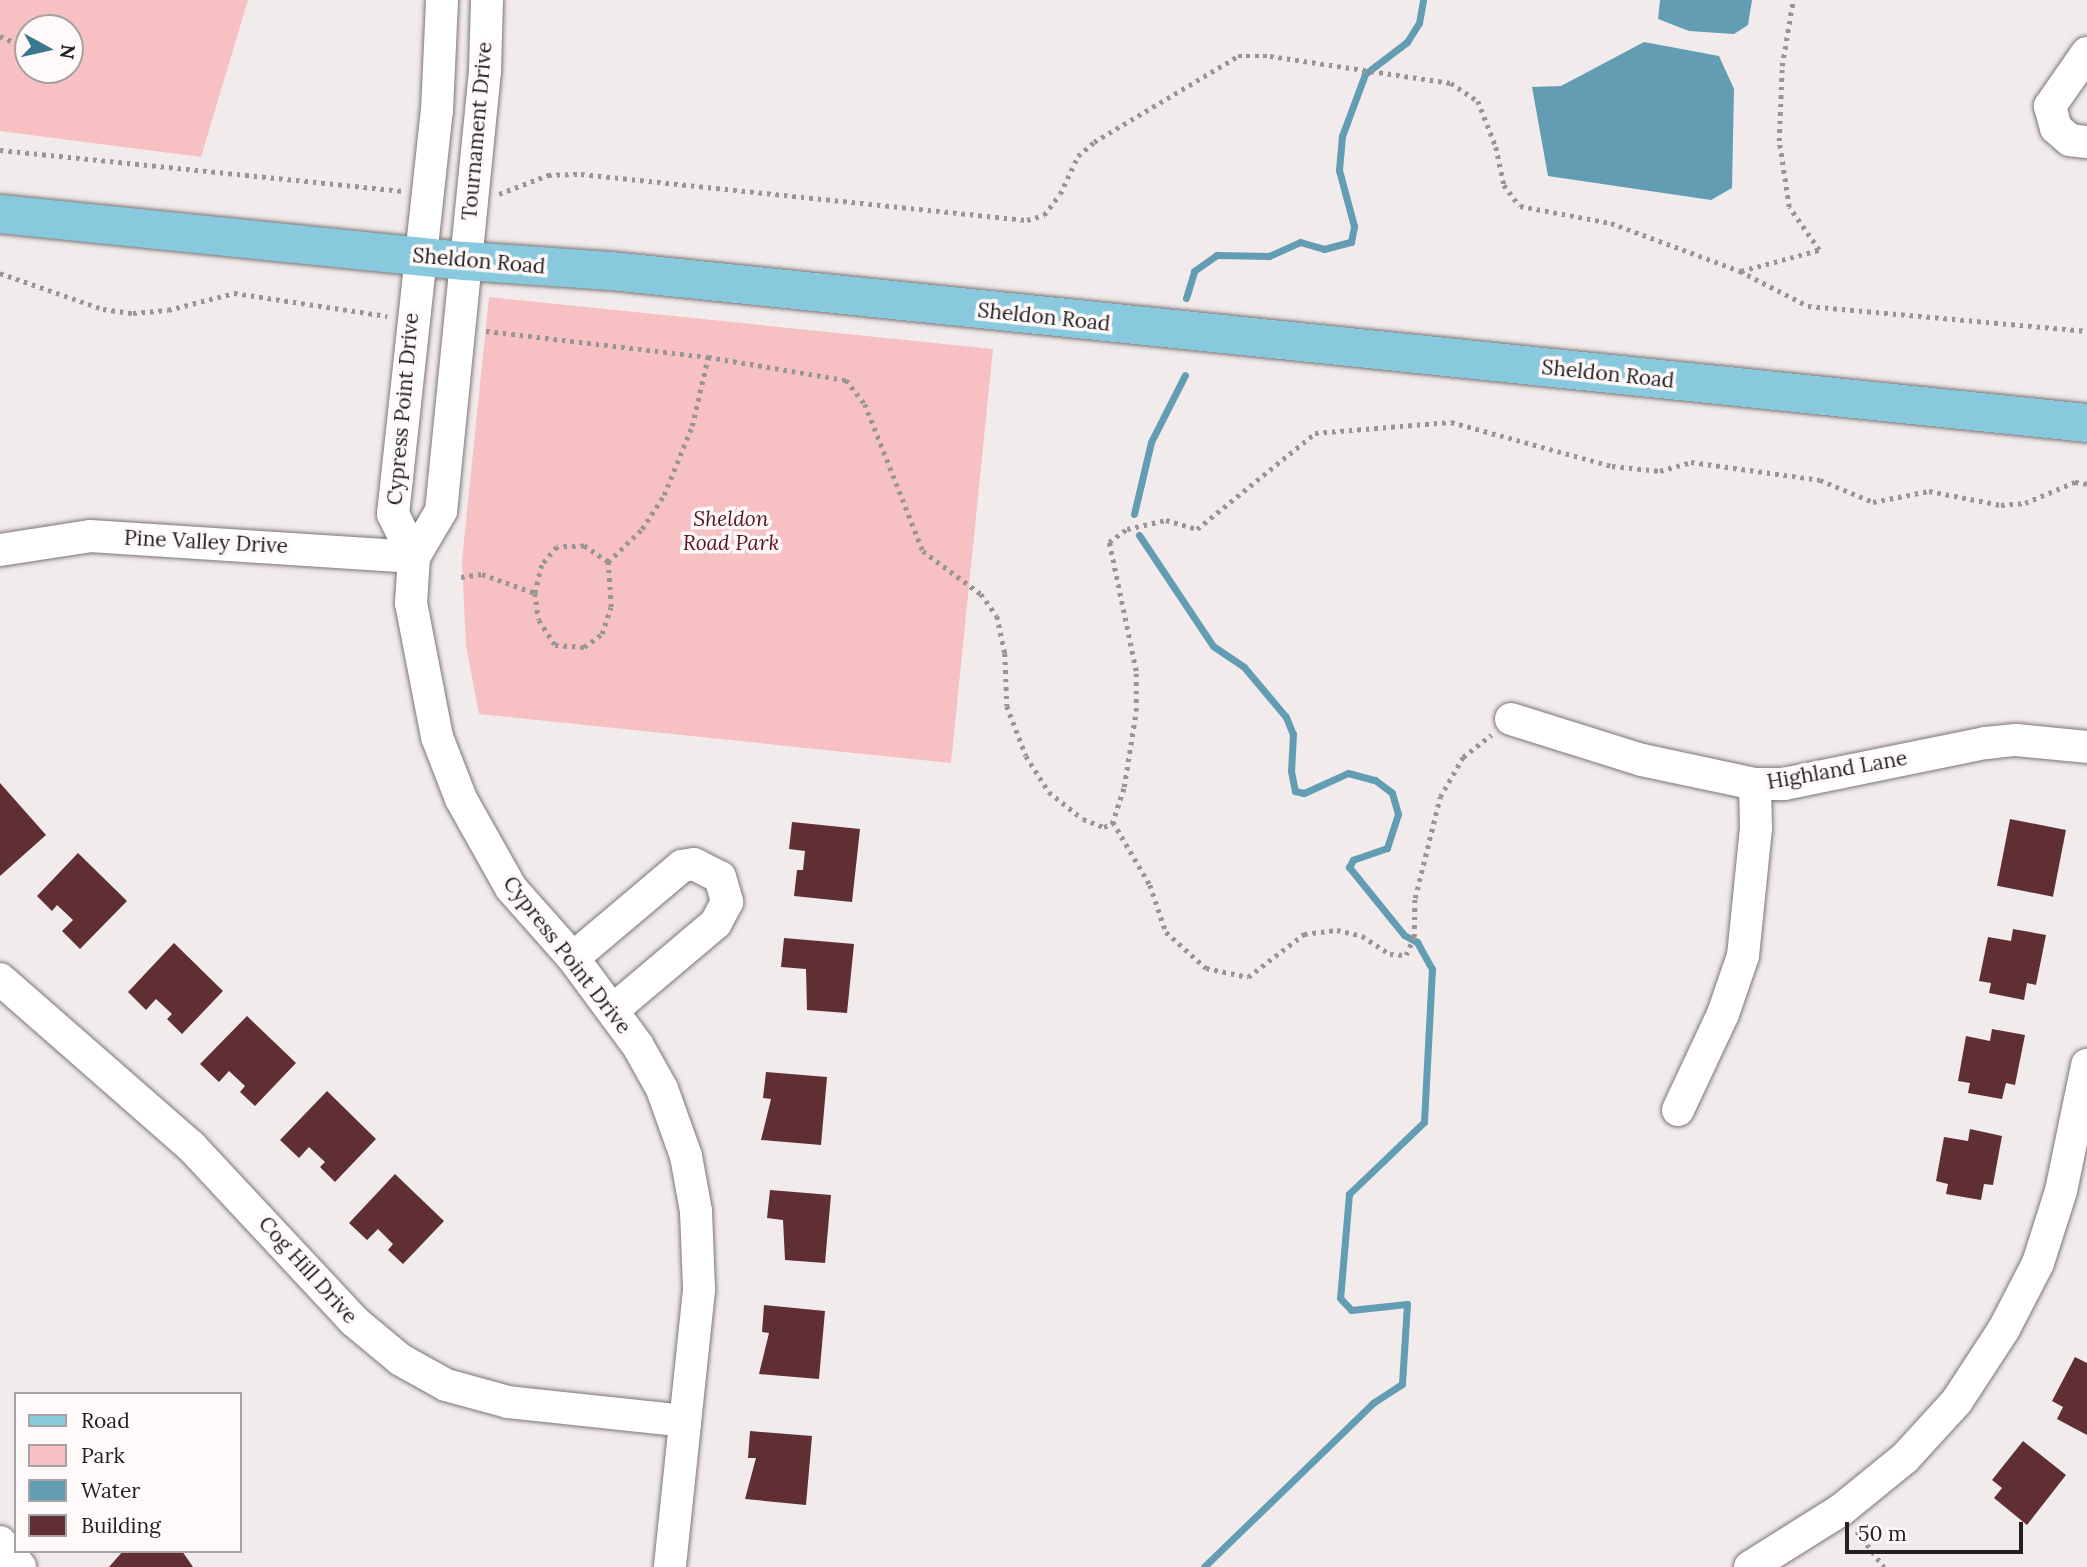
<!DOCTYPE html>
<html>
<head>
<meta charset="utf-8">
<style>
	body { margin:0 }
	#map { position:relative; width:2087px; height:1567px; overflow:hidden; background:#f2ebeb; font-family:Lora,serif }
	div>[style] { position:absolute }
	[style*='--x'] { left:calc(var(--x)*1px); top:calc(var(--y)*1px); width:calc(var(--w)*1px); rotate:calc(var(--a)*1deg) }
	.green>* { inset:0; background:#f7c1c3 }
	.water>* { inset:0; background:#629db4 }
	.stream>* { height:7px; margin:-3.5px; padding:0 3.5px; transform-origin:3.5px; border-radius:3.5px; background:#629db4 }
	.building>* { inset:0; background:#5f2f33; transform-origin:0 0 }
	.path>* { height:4.5px; margin-top:-2.25px; transform-origin:0; background:repeating-linear-gradient(90deg,#9a9595 0 3.5px,transparent 0 8.5px) }
	.roads { filter:drop-shadow(0 0 2px #7c7676) drop-shadow(0 0 2px #7c7676) }
	.minor>* { height:32px; margin:-16px; padding:0 16px; transform-origin:16px; border-radius:16px; background:#fff }
	.major>* { height:38px; margin:-19px; padding:0 19px; transform-origin:19px; border-radius:19px; background:#89c9de }
	span { translate:-50% -50%; white-space:nowrap; text-align:center; line-height:1.15; -webkit-text-stroke:7px #fff9f9; paint-order:stroke }
	.street-label { font-size:21px; color:#232020 }
	.park-label { font-size:21px; color:#5a1520; font-style:italic }
	.legend { position:absolute; left:14px; top:1392px; width:228px; height:161px; box-sizing:border-box; background:#fff9f9; border:2px solid #a7a2a2; margin:0; padding:9px 12px; list-style:none; font-size:21px; color:#232020 }
	.legend li { display:flex; align-items:center; gap:14px; height:35px }
	.legend b { width:35px; border:2px solid #a7a2a2 }
	.north { position:absolute; left:14px; top:14px; width:70px; height:70px; box-sizing:border-box; background:#fff9f9; border:2px solid #a7a2a2; border-radius:50%; rotate:98deg; font-size:19px; font-weight:700; line-height:28px; text-align:center; color:#232020 }
	.north::after { content:''; display:block; margin:auto; width:24px; height:32px; background:#3b788e; clip-path:polygon(50% 0,100% 100%,50% 72%,0 100%) }
	.scale { position:absolute; left:1845px; top:1522px; width:178px; height:32px; box-sizing:border-box; border:4px solid #232020; border-top:0; padding-left:9px; font-size:21px; line-height:24px; white-space:nowrap; color:#232020; -webkit-text-stroke:5px #fff9f9; paint-order:stroke }
</style>
</head>
<body>
<div id="map">
	<div class="green">
		<i style="clip-path:polygon(evenodd,0 0,248px 0,201px 157px,0 131px,0 0,70px 28px,70px 70px,28px 70px,28px 28px,70px 28px)"></i>
		<i style="clip-path:polygon(489px 297px,993px 349px,951px 763px,479px 714px,466px 645px,462px 560px)"></i>
	</div>
	<div class="water">
		<i style="clip-path:polygon(1660px 0,1752px 0,1748px 25px,1734px 34px,1689px 31px,1658px 19px)"></i>
		<i style="clip-path:polygon(1644px 42px,1719px 56px,1734px 89px,1732px 188px,1711px 200px,1548px 176px,1532px 87px,1561px 86px)"></i>
	</div>
	<div class="stream">
		<i style="--x:1186;--y:298;--w:28;--a:-73"></i>
		<i style="--x:1194;--y:271;--w:28;--a:-35"></i>
		<i style="--x:1217;--y:255;--w:52;--a:1.1"></i>
		<i style="--x:1269;--y:256;--w:34;--a:-24"></i>
		<i style="--x:1300;--y:242;--w:25;--a:16"></i>
		<i style="--x:1324;--y:249;--w:28;--a:-15"></i>
		<i style="--x:1351;--y:242;--w:16;--a:-79"></i>
		<i style="--x:1354;--y:226;--w:58;--a:-105"></i>
		<i style="--x:1339;--y:170;--w:34;--a:-85"></i>
		<i style="--x:1342;--y:136;--w:66;--a:-69.6"></i>
		<i style="--x:1365;--y:74;--w:53;--a:-37.3"></i>
		<i style="--x:1407;--y:42;--w:22;--a:-58"></i>
		<i style="--x:1419;--y:23;--w:23;--a:-80"></i>
		<i style="--x:1134;--y:514;--w:74;--a:-76.7"></i>
		<i style="--x:1151;--y:442;--w:75;--a:-63.1"></i>
		<i style="--x:1139;--y:535;--w:133;--a:56.3"></i>
		<i style="--x:1213;--y:646;--w:37;--a:34"></i>
		<i style="--x:1244;--y:667;--w:65;--a:50"></i>
		<i style="--x:1286;--y:717;--w:18;--a:68"></i>
		<i style="--x:1293;--y:734;--w:37;--a:93"></i>
		<i style="--x:1291;--y:771;--w:20;--a:79"></i>
		<i style="--x:1295;--y:791;--w:9;--a:13"></i>
		<i style="--x:1304;--y:793;--w:48;--a:-24.4"></i>
		<i style="--x:1348;--y:773;--w:28;--a:15"></i>
		<i style="--x:1375;--y:780;--w:21;--a:37"></i>
		<i style="--x:1392;--y:793;--w:22;--a:74"></i>
		<i style="--x:1398;--y:814;--w:36;--a:108"></i>
		<i style="--x:1387;--y:848;--w:36;--a:161"></i>
		<i style="--x:1353;--y:860;--w:8;--a:120"></i>
		<i style="--x:1349;--y:867;--w:87;--a:51"></i>
		<i style="--x:1404;--y:935;--w:15;--a:28"></i>
		<i style="--x:1417;--y:942;--w:31;--a:61"></i>
		<i style="--x:1432;--y:969;--w:153;--a:93"></i>
		<i style="--x:1424;--y:1122;--w:104;--a:136.2"></i>
		<i style="--x:1349;--y:1194;--w:104;--a:94.9"></i>
		<i style="--x:1340;--y:1298;--w:16;--a:47"></i>
		<i style="--x:1351;--y:1310;--w:56;--a:-6.1"></i>
		<i style="--x:1407;--y:1304;--w:80;--a:93.6"></i>
		<i style="--x:1402;--y:1384;--w:35;--a:147"></i>
		<i style="--x:1373;--y:1403;--w:235;--a:135.9"></i>
	</div>
	<div class="building">
		<i style="clip-path:polygon(0 783px,46px 835px,0 876px)"></i>
		<i style="left:2010px;top:819px;width:57px;height:68px;rotate:11deg"></i>
		<i style="clip-path:polygon(792px 822px,860px 829px,852px 902px,794px 896px,797px 870px,803px 870px,805px 851px,789px 849px)"></i>
		<i style="clip-path:polygon(78px 853px,127px 901px,80px 949px,62px 931px,73px 920px,57px 905px,52px 911px,37px 896px)"></i>
		<i style="clip-path:polygon(2013px 929px,2046px 935px,2036px 985px,2027px 983px,2024px 1000px,1989px 993px,1991px 983px,1979px 981px,1988px 937px,2011px 941px)"></i>
		<i style="clip-path:polygon(784px 938px,854px 944px,847px 1013px,807px 1010px,806px 969px,781px 967px)"></i>
		<i style="clip-path:polygon(174px 943px,223px 991px,182px 1034px,167px 1019px,172px 1014px,156px 999px,146px 1010px,128px 992px)"></i>
		<i style="clip-path:polygon(247px 1016px,296px 1063px,255px 1106px,240px 1092px,245px 1086px,229px 1071px,219px 1082px,200px 1064px)"></i>
		<i style="clip-path:polygon(1992px 1029px,2025px 1035px,2015px 1085px,2006px 1083px,2002px 1099px,1968px 1093px,1970px 1083px,1958px 1081px,1966px 1036px,1990px 1041px)"></i>
		<i style="clip-path:polygon(766px 1072px,827px 1077px,821px 1145px,761px 1140px,771px 1099px,763px 1098px)"></i>
		<i style="clip-path:polygon(327px 1091px,376px 1139px,335px 1182px,320px 1167px,325px 1162px,309px 1147px,299px 1158px,280px 1140px)"></i>
		<i style="clip-path:polygon(1970px 1129px,2002px 1136px,1993px 1185px,1984px 1184px,1981px 1200px,1946px 1194px,1948px 1184px,1936px 1181px,1944px 1137px,1968px 1141px)"></i>
		<i style="clip-path:polygon(395px 1174px,444px 1221px,403px 1264px,388px 1250px,393px 1244px,378px 1229px,367px 1240px,349px 1223px)"></i>
		<i style="clip-path:polygon(770px 1190px,831px 1195px,825px 1263px,785px 1260px,783px 1220px,767px 1218px)"></i>
		<i style="clip-path:polygon(764px 1305px,825px 1311px,819px 1379px,759px 1374px,769px 1333px,762px 1332px)"></i>
		<i style="clip-path:polygon(2075px 1357px,2087px 1363px,2087px 1435px,2057px 1419px,2063px 1407px,2052px 1401px)"></i>
		<i style="clip-path:polygon(750px 1431px,812px 1436px,806px 1505px,745px 1499px,756px 1458px,748px 1458px)"></i>
		<i style="clip-path:polygon(2023px 1441px,2066px 1475px,2027px 1525px,1994px 1498px,2002px 1488px,1992px 1480px)"></i>
		<i style="clip-path:polygon(123px 1551px,182px 1551px,193px 1567px,109px 1567px)"></i>
	</div>
	<div class="path">
		<i style="--x:0;--y:36;--w:17;--a:24"></i>
		<i style="--x:0;--y:150;--w:405;--a:5.8"></i>
		<i style="--x:499;--y:194;--w:53;--a:-21.2"></i>
		<i style="--x:548;--y:175;--w:33;--a:-2"></i>
		<i style="--x:581;--y:174;--w:448;--a:5.9"></i>
		<i style="--x:1027;--y:220;--w:18;--a:-16"></i>
		<i style="--x:1044;--y:215;--w:26;--a:-53"></i>
		<i style="--x:1060;--y:194;--w:42;--a:-64.7"></i>
		<i style="--x:1078;--y:156;--w:21;--a:-41"></i>
		<i style="--x:1094;--y:142;--w:168;--a:-30.8"></i>
		<i style="--x:1238;--y:56;--w:32;--a:0"></i>
		<i style="--x:1270;--y:56;--w:183;--a:8.5"></i>
		<i style="--x:1451;--y:83;--w:32;--a:34"></i>
		<i style="--x:1478;--y:101;--w:49;--a:68.6"></i>
		<i style="--x:1496;--y:147;--w:39;--a:78"></i>
		<i style="--x:1504;--y:185;--w:26;--a:53"></i>
		<i style="--x:1520;--y:206;--w:93;--a:10.6"></i>
		<i style="--x:1611;--y:223;--w:138;--a:20.4"></i>
		<i style="--x:1740;--y:271;--w:76;--a:27.2"></i>
		<i style="--x:1808;--y:306;--w:280;--a:5.1"></i>
		<i style="--x:1741;--y:271;--w:81;--a:-15.1"></i>
		<i style="--x:1819;--y:250;--w:52;--a:-124.9"></i>
		<i style="--x:1789;--y:207;--w:67;--a:-98.6"></i>
		<i style="--x:1779;--y:141;--w:75;--a:-87.7"></i>
		<i style="--x:1782;--y:66;--w:67;--a:-80.5"></i>
		<i style="--x:0;--y:273;--w:109;--a:19.3"></i>
		<i style="--x:103;--y:309;--w:30;--a:8"></i>
		<i style="--x:133;--y:313;--w:35;--a:-5"></i>
		<i style="--x:168;--y:310;--w:68;--a:-14.4"></i>
		<i style="--x:234;--y:293;--w:155;--a:8.5"></i>
		<i style="--x:486;--y:331;--w:224;--a:6.7"></i>
		<i style="--x:708;--y:357;--w:140;--a:9.5"></i>
		<i style="--x:846;--y:380;--w:31;--a:52"></i>
		<i style="--x:865;--y:404;--w:158;--a:68.5"></i>
		<i style="--x:923;--y:551;--w:72;--a:36.6"></i>
		<i style="--x:981;--y:594;--w:27;--a:54"></i>
		<i style="--x:997;--y:616;--w:38;--a:78"></i>
		<i style="--x:1005;--y:653;--w:53;--a:87.8"></i>
		<i style="--x:1007;--y:706;--w:53;--a:69.2"></i>
		<i style="--x:1026;--y:756;--w:43;--a:57.4"></i>
		<i style="--x:1049;--y:792;--w:43;--a:38.5"></i>
		<i style="--x:1083;--y:819;--w:22;--a:21"></i>
		<i style="--x:1104;--y:827;--w:9;--a:-21"></i>
		<i style="--x:1112;--y:824;--w:39;--a:-72"></i>
		<i style="--x:1124;--y:787;--w:77;--a:-81"></i>
		<i style="--x:1136;--y:711;--w:40;--a:-90"></i>
		<i style="--x:1136;--y:671;--w:132;--a:-101.8"></i>
		<i style="--x:1109;--y:542;--w:22;--a:-36"></i>
		<i style="--x:1127;--y:529;--w:40;--a:-13"></i>
		<i style="--x:1166;--y:520;--w:32;--a:16"></i>
		<i style="--x:1197;--y:529;--w:152;--a:-39.1"></i>
		<i style="--x:1315;--y:433;--w:136;--a:-4.6"></i>
		<i style="--x:1451;--y:422;--w:167;--a:15.3"></i>
		<i style="--x:1612;--y:466;--w:48;--a:5.9"></i>
		<i style="--x:1660;--y:471;--w:32;--a:-16"></i>
		<i style="--x:1691;--y:462;--w:130;--a:7.9"></i>
		<i style="--x:1820;--y:480;--w:57;--a:22.5"></i>
		<i style="--x:1873;--y:502;--w:57;--a:-11.1"></i>
		<i style="--x:1929;--y:491;--w:73;--a:11"></i>
		<i style="--x:2001;--y:505;--w:24;--a:-5"></i>
		<i style="--x:2025;--y:503;--w:54;--a:-22.8"></i>
		<i style="--x:2075;--y:482;--w:12;--a:9"></i>
		<i style="--x:608;--y:562;--w:29;--a:-146"></i>
		<i style="--x:584;--y:546;--w:27;--a:178"></i>
		<i style="--x:557;--y:547;--w:23;--a:130"></i>
		<i style="--x:542;--y:565;--w:29;--a:104"></i>
		<i style="--x:535;--y:593;--w:27;--a:82"></i>
		<i style="--x:539;--y:620;--w:30;--a:57"></i>
		<i style="--x:555;--y:645;--w:29;--a:4"></i>
		<i style="--x:584;--y:647;--w:22;--a:-36"></i>
		<i style="--x:602;--y:634;--w:28;--a:-72"></i>
		<i style="--x:611;--y:607;--w:45;--a:-93.8"></i>
		<i style="--x:608;--y:562;--w:47;--a:-44.1"></i>
		<i style="--x:642;--y:529;--w:40;--a:-57.1"></i>
		<i style="--x:664;--y:495;--w:74;--a:-67.9"></i>
		<i style="--x:692;--y:426;--w:71;--a:-76.9"></i>
		<i style="--x:461;--y:577;--w:21;--a:-8"></i>
		<i style="--x:482;--y:574;--w:56;--a:19.7"></i>
		<i style="--x:1113;--y:822;--w:73;--a:59.6"></i>
		<i style="--x:1150;--y:885;--w:50;--a:71.2"></i>
		<i style="--x:1166;--y:932;--w:54;--a:42"></i>
		<i style="--x:1206;--y:968;--w:43;--a:12.1"></i>
		<i style="--x:1248;--y:977;--w:71;--a:-37.5"></i>
		<i style="--x:1304;--y:934;--w:33;--a:-7"></i>
		<i style="--x:1337;--y:930;--w:26;--a:13"></i>
		<i style="--x:1362;--y:936;--w:33;--a:33"></i>
		<i style="--x:1390;--y:954;--w:16;--a:4"></i>
		<i style="--x:1406;--y:955;--w:20;--a:-66"></i>
		<i style="--x:1414;--y:937;--w:39;--a:-89"></i>
		<i style="--x:1415;--y:898;--w:104;--a:-76.1"></i>
		<i style="--x:1440;--y:797;--w:46;--a:-60.1"></i>
		<i style="--x:1463;--y:757;--w:36;--a:-38"></i>
		<i style="--x:1857;--y:1531;--w:45;--a:53.1"></i>
	</div>
	<div class="roads">
		<div class="minor">
			<i style="--x:487;--y:0;--w:71;--a:91.6"></i>
			<i style="--x:485;--y:71;--w:442;--a:95.7"></i>
			<i style="--x:441;--y:511;--w:53;--a:120.4"></i>
			<i style="--x:414;--y:557;--w:46;--a:93.7"></i>
			<i style="--x:411;--y:603;--w:136;--a:79"></i>
			<i style="--x:437;--y:737;--w:66;--a:68.8"></i>
			<i style="--x:461;--y:799;--w:102;--a:60.7"></i>
			<i style="--x:511;--y:888;--w:94;--a:48.5"></i>
			<i style="--x:573;--y:958;--w:109;--a:53.5"></i>
			<i style="--x:638;--y:1046;--w:49;--a:60.8"></i>
			<i style="--x:662;--y:1089;--w:71;--a:70.3"></i>
			<i style="--x:686;--y:1156;--w:56;--a:79.7"></i>
			<i style="--x:696;--y:1211;--w:79;--a:87.8"></i>
			<i style="--x:699;--y:1290;--w:279;--a:96"></i>
			<i style="--x:2087;--y:53;--w:65;--a:124.9"></i>
			<i style="--x:2050;--y:106;--w:23;--a:75"></i>
			<i style="--x:2056;--y:128;--w:18;--a:41"></i>
			<i style="--x:2070;--y:140;--w:17;--a:7"></i>
			<i style="--x:0;--y:550;--w:91;--a:-8.8"></i>
			<i style="--x:90;--y:536;--w:325;--a:3.7"></i>
			<i style="--x:414;--y:557;--w:48;--a:-116"></i>
			<i style="--x:393;--y:514;--w:405;--a:-83.8"></i>
			<i style="--x:437;--y:111;--w:111;--a:-87.4"></i>
			<i style="--x:1511;--y:719;--w:137;--a:17.4"></i>
			<i style="--x:1642;--y:760;--w:116;--a:12"></i>
			<i style="--x:1755;--y:784;--w:29;--a:0"></i>
			<i style="--x:1784;--y:784;--w:206;--a:-11.5"></i>
			<i style="--x:1986;--y:743;--w:30;--a:-6"></i>
			<i style="--x:2016;--y:740;--w:71;--a:5.6"></i>
			<i style="--x:573;--y:958;--w:143;--a:-40.2"></i>
			<i style="--x:682;--y:866;--w:12;--a:-9"></i>
			<i style="--x:694;--y:864;--w:29;--a:27"></i>
			<i style="--x:720;--y:877;--w:26;--a:74"></i>
			<i style="--x:727;--y:902;--w:24;--a:118"></i>
			<i style="--x:716;--y:923;--w:135;--a:139.8"></i>
			<i style="--x:0;--y:979;--w:254;--a:41.2"></i>
			<i style="--x:191;--y:1146;--w:239;--a:47"></i>
			<i style="--x:354;--y:1321;--w:61;--a:39.7"></i>
			<i style="--x:401;--y:1360;--w:51;--a:29.1"></i>
			<i style="--x:446;--y:1385;--w:64;--a:15.3"></i>
			<i style="--x:508;--y:1402;--w:178;--a:6.1"></i>
			<i style="--x:1678;--y:1110;--w:106;--a:-64.9"></i>
			<i style="--x:1723;--y:1014;--w:61;--a:-71"></i>
			<i style="--x:1743;--y:956;--w:129;--a:-84.2"></i>
			<i style="--x:1756;--y:828;--w:44;--a:-91.3"></i>
			<i style="--x:0;--y:1542;--w:32;--a:51"></i>
			<i style="--x:1750;--y:1567;--w:107;--a:-32.1"></i>
			<i style="--x:1841;--y:1510;--w:82;--a:-39.1"></i>
			<i style="--x:1905;--y:1458;--w:77;--a:-47.6"></i>
			<i style="--x:1957;--y:1401;--w:86;--a:-56.9"></i>
			<i style="--x:2004;--y:1329;--w:74;--a:-62.7"></i>
			<i style="--x:2038;--y:1263;--w:76;--a:-72.3"></i>
			<i style="--x:2061;--y:1191;--w:129;--a:-78.3"></i>
		</div>
		<div class="major">
			<i style="--x:0;--y:214;--w:467;--a:5.8"></i>
			<i style="--x:465;--y:261;--w:146;--a:3.9"></i>
			<i style="--x:611;--y:271;--w:1484;--a:5.88"></i>
		</div>
	</div>
	<div class="street-label">
		<span style="left:477px;top:131px;rotate:-85deg">Tournament Drive</span>
		<span style="left:479px;top:261px;rotate:5deg">Sheldon Road</span>
		<span style="left:1044px;top:317px;rotate:6deg">Sheldon Road</span>
		<span style="left:1608px;top:374px;rotate:6deg">Sheldon Road</span>
		<span style="left:403px;top:409px;rotate:-85deg">Cypress Point Drive</span>
		<span style="left:206px;top:542px;rotate:3deg">Pine Valley Drive</span>
		<span style="left:1837px;top:770px;rotate:-10deg">Highland Lane</span>
		<span style="left:567px;top:955px;rotate:52deg">Cypress Point Drive</span>
		<span style="left:308px;top:1270px;rotate:48deg">Cog Hill Drive</span>
	</div>
	<div class="park-label">
		<span style="left:731px;top:531px">Sheldon<br>Road Park</span>
	</div>
	<ul class="legend">
	<li><b style="height:9px;background:#89c9de"></b>Road</li>
	<li><b style="height:19px;background:#f7c1c3"></b>Park</li>
	<li><b style="height:19px;background:#629db4"></b>Water</li>
	<li><b style="height:19px;background:#5f2f33"></b>Building</li>
	</ul>
	<div class="north">N</div>
	<div class="scale">50 m</div>
</div>
</body>
</html>
